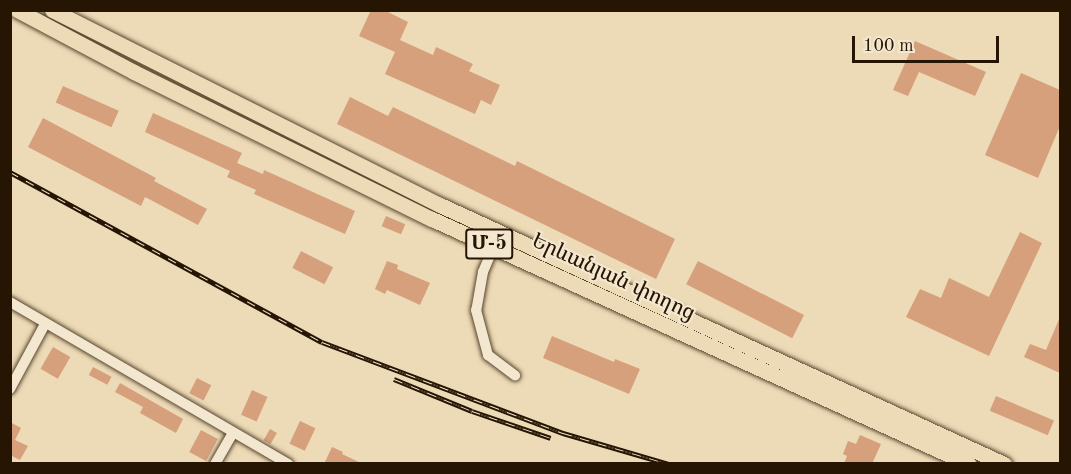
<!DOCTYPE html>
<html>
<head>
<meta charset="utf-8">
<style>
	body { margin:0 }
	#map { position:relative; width:1071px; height:474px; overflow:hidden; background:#eddab6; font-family:"Old Standard TT","Noto Serif Armenian",serif }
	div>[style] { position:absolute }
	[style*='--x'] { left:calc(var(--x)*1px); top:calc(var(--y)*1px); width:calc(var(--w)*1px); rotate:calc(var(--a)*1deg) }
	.green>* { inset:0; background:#c0bd88 }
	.building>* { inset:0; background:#d6a07c; transform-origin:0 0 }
	.roads { filter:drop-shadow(0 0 2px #57462f) drop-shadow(0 0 2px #57462f) }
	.minor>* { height:10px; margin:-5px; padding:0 5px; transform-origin:5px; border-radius:5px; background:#f3e7d0 }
	.highway>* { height:15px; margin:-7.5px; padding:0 7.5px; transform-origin:7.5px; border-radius:7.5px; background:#eddab6 }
	.rail>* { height:5px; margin-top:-2.5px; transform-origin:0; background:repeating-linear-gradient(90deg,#f3e7d0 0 9px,#251502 0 18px); box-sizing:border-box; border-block:2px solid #251502 }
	span { translate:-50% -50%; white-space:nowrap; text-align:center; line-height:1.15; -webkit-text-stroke:4.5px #f3e7d0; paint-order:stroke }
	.shield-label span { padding:2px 4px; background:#f3e7d0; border:2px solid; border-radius:4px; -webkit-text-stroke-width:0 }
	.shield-label { font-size:20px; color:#251502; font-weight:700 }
	.street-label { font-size:21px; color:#251502 }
	.frame { position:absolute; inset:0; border:12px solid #251502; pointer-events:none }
	.scale { position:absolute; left:852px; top:36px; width:147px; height:27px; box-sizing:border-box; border:3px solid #251502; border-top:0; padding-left:8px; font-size:18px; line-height:21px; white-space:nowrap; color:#251502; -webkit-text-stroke:4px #f3e7d0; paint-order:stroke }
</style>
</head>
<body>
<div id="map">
	<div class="green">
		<i style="clip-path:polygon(25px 11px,39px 11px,590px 280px,588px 285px,416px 207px)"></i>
	</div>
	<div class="building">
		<i style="clip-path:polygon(371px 10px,384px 10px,408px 22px,400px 40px,433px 55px,436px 47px,473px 64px,469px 71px,500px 85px,491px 105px,481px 100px,475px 114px,385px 74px,395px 52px,359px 36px)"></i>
		<i style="clip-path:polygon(915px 41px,986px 72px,975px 96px,919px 72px,908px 96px,893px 90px)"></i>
		<i style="clip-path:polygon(1021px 73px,1060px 90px,1060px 126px,1038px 178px,985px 155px)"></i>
		<i style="left:63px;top:86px;width:61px;height:18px;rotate:24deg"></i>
		<i style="clip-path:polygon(350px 97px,388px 116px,393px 107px,515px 166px,517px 161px,675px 239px,656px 279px,337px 124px)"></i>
		<i style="clip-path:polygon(153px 113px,242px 153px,237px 163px,263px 174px,264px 170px,355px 211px,345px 234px,254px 194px,256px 190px,227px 177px,230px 171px,145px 132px)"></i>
		<i style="clip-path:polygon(43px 118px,156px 178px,154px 181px,207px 209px,198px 225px,145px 197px,141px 206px,28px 147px)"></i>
		<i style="left:386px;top:216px;width:21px;height:11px;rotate:23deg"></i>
		<i style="clip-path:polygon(1020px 232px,1042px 243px,989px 356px,906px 317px,920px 289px,941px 298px,949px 278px,989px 297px)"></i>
		<i style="left:301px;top:251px;width:36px;height:19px;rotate:27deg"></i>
		<i style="clip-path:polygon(387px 261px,398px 265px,397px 269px,430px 283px,420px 305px,387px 290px,385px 294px,375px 289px)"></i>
		<i style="left:698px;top:261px;width:119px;height:26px;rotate:27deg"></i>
		<i style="clip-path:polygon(1060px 317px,1060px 373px,1024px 357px,1030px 344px,1046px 350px)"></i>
		<i style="clip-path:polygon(552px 336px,614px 362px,615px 359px,640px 369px,629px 394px,543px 358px)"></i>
		<i style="left:53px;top:347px;width:20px;height:25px;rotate:30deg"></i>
		<i style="left:93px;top:367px;width:21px;height:9px;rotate:28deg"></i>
		<i style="left:197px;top:378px;width:16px;height:17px;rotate:27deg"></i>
		<i style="clip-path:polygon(120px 383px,183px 419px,176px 433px,140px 413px,143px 407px,115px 392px)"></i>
		<i style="left:252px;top:390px;width:17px;height:27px;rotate:24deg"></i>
		<i style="left:996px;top:396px;width:63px;height:16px;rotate:23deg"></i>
		<i style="left:300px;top:421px;width:17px;height:25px;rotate:25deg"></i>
		<i style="clip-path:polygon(10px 422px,21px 428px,15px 440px,28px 446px,20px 460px,10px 455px)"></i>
		<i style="left:270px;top:429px;width:8px;height:13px;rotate:30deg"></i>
		<i style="left:201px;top:430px;width:19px;height:25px;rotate:28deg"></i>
		<i style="clip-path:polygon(860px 435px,881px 444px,872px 464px,844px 464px,847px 456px,843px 454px,848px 441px,856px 444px)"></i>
		<i style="clip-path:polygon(332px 447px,343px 452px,342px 454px,363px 464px,324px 464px)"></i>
	</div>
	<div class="roads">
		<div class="minor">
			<i style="--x:494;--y:246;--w:28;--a:113"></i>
			<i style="--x:483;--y:272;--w:39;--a:100"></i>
			<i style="--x:476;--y:310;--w:47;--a:75.1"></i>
			<i style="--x:488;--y:355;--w:34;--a:37"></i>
			<i style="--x:10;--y:302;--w:322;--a:30.2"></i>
			<i style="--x:10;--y:389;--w:74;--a:-61.7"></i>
			<i style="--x:215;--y:464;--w:34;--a:-60"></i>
		</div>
		<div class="highway">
			<i style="--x:17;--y:10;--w:132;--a:27.9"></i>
			<i style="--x:134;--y:72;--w:332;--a:26.3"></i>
			<i style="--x:432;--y:219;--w:590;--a:24.52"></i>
			<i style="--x:52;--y:10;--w:434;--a:26.7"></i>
			<i style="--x:440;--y:205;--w:621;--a:24.67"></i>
		</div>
	</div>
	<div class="rail">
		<i style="--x:10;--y:172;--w:355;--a:28.6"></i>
		<i style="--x:322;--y:342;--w:258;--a:20.7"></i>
		<i style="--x:563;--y:433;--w:110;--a:16.3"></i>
		<i style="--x:394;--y:379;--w:84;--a:22.3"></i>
		<i style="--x:472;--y:411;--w:83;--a:18.9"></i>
	</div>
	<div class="shield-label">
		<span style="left:489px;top:244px">Մ-5</span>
	</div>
	<div class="street-label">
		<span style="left:613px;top:278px;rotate:25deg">Երևանյան փողոց</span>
	</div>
	<div class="frame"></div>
	<div class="scale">100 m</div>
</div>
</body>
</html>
